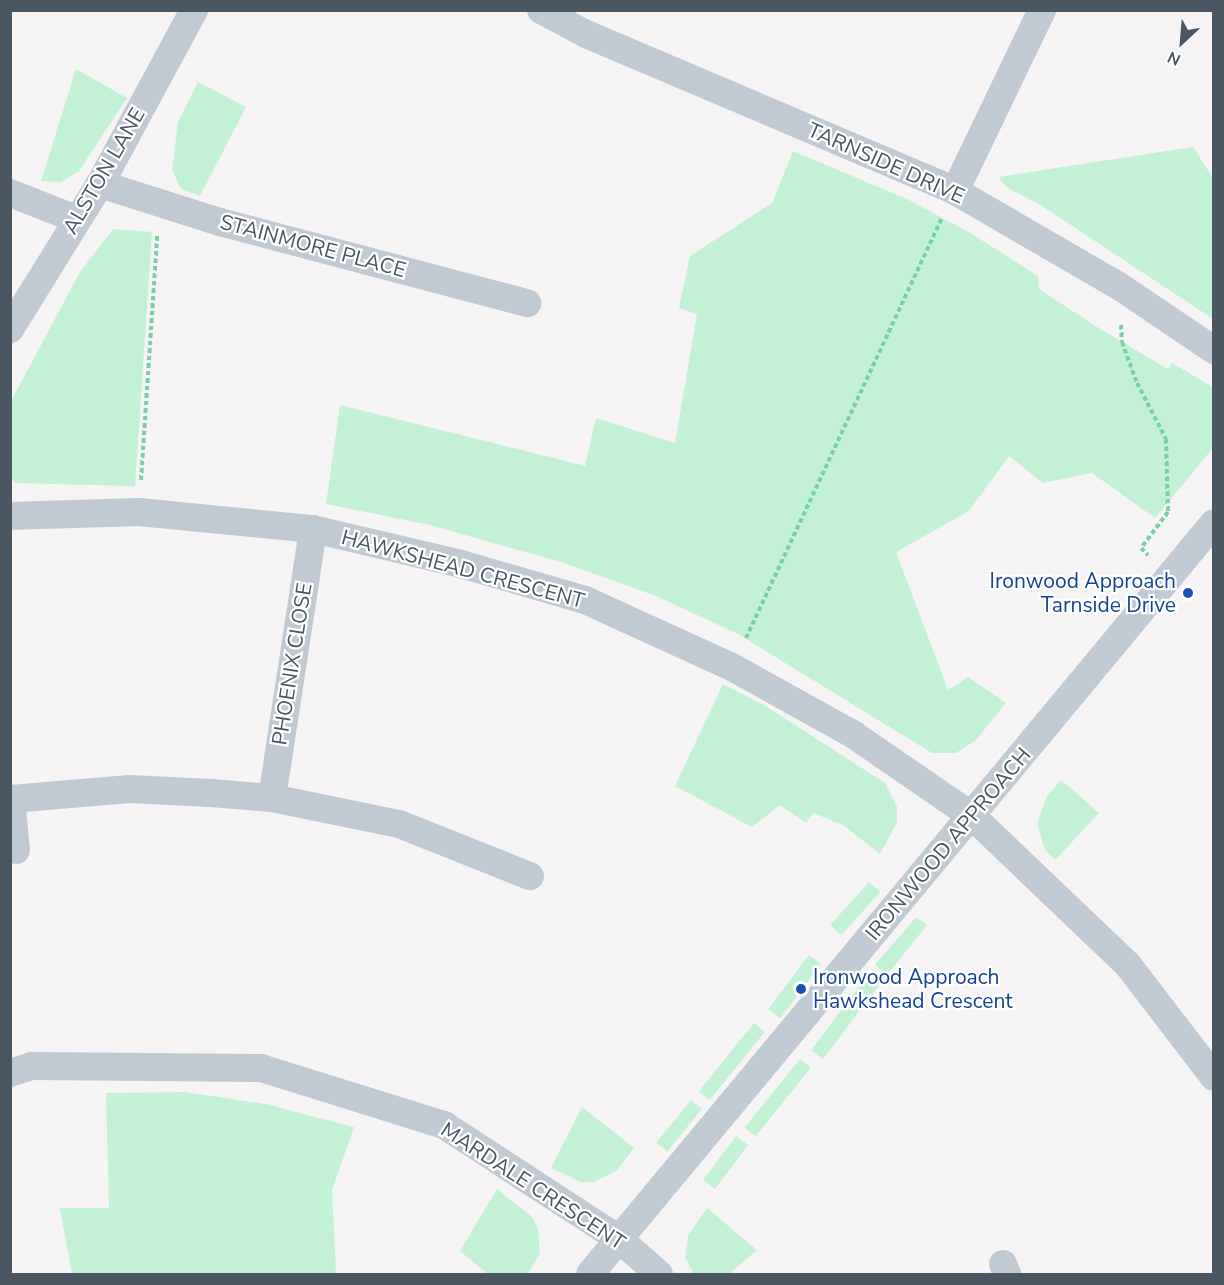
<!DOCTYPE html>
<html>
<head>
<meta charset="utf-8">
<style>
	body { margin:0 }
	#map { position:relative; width:1224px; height:1285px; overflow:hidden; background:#f5f3f3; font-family:"Nunito Sans",sans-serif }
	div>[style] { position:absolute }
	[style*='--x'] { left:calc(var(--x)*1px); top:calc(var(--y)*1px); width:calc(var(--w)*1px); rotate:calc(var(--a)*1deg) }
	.green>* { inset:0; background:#c3f1d5; transform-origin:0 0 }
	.path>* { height:4px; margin-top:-2px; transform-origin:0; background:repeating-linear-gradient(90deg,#7ad0a6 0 4.5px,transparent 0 7.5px) }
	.minor>* { height:28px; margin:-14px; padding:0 14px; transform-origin:14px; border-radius:14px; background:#c1cad2 }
	.dots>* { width:16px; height:16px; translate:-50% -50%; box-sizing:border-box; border:3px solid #fff; border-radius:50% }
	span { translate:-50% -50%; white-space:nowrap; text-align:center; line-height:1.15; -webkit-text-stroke:4.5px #fff; paint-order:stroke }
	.street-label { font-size:21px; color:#4a5661 }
	.transit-label { font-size:21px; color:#164399 }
	.right { translate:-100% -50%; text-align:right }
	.left { translate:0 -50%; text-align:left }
	.frame { position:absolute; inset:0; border:12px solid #4a5661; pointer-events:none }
	.north { position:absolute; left:1152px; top:12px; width:60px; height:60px; -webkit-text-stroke:4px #fff; paint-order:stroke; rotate:206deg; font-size:16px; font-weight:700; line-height:24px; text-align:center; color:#4a5661 }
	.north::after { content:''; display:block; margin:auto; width:21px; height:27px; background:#4a5661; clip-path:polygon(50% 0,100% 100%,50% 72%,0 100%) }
</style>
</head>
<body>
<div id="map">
	<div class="green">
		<i style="clip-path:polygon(76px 69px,127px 98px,79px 171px,61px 182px,41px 181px)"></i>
		<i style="clip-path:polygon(198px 82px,246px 107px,200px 196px,181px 189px,172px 170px,178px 122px)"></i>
		<i style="clip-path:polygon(1193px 147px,1213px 178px,1213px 319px,1039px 204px,1006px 187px,999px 177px)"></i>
		<i style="clip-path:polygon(793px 151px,909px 200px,972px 234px,1038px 276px,1039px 289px,1097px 327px,1168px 369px,1172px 363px,1213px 387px,1213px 448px,1155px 518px,1092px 473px,1043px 483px,1009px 456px,969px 511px,896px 552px,948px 690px,968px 677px,1006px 703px,976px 740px,956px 753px,932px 753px,738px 634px,656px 596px,564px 563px,430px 525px,326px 504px,340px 405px,585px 466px,596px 418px,675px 443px,697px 314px,679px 308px,690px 256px,772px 203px)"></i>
		<i style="clip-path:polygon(113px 229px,152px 232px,135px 486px,16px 483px,11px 479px,11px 401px,80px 272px)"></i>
		<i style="clip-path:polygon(723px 684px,764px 705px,885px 783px,897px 807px,897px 822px,880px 854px,843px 825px,813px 813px,806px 823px,780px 805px,752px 827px,675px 786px)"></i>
		<i style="clip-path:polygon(1061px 780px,1099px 813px,1055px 860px,1045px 850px,1037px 823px,1047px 796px)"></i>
		<i style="left:869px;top:882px;width:15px;height:58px;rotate:42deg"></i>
		<i style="clip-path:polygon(916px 917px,927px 925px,887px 975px,875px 965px)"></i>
		<i style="left:809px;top:955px;width:15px;height:68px;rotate:37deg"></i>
		<i style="left:867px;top:976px;width:15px;height:93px;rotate:37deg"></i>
		<i style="left:754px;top:1023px;width:14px;height:88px;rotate:39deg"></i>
		<i style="left:800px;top:1059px;width:14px;height:88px;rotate:39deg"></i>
		<i style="clip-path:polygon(185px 1092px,265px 1104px,354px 1127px,332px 1190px,336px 1274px,72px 1274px,60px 1208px,109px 1208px,106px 1093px)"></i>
		<i style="left:691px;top:1100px;width:14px;height:55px;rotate:39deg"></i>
		<i style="clip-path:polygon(582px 1107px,634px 1148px,617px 1170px,594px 1182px,581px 1182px,551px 1168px)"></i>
		<i style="left:736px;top:1136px;width:15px;height:55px;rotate:37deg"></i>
		<i style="clip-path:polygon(497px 1189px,532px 1217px,538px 1228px,540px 1253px,528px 1274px,488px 1274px,460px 1251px)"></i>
		<i style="clip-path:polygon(707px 1208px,757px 1250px,729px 1274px,694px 1274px,685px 1257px,688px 1236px)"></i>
	</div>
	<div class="path">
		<i style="--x:1121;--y:325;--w:17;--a:87"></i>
		<i style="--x:1122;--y:342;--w:44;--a:69.9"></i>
		<i style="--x:1137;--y:383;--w:63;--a:62.6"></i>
		<i style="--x:1166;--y:439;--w:73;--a:88.4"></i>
		<i style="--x:1168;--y:512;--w:45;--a:126.9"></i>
		<i style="--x:1141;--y:548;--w:10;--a:45"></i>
		<i style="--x:141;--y:480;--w:245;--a:-86.2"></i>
		<i style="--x:746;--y:638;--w:463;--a:-65"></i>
	</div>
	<div class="minor">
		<i style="--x:541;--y:10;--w:51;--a:28.1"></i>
		<i style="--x:586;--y:34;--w:401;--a:23"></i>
		<i style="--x:955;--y:191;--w:190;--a:30.1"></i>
		<i style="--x:1119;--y:286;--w:115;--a:34"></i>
		<i style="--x:100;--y:184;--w:126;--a:17.6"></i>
		<i style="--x:220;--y:222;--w:318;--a:14.8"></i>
		<i style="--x:955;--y:191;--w:201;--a:-64.3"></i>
		<i style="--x:10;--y:193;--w:71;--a:21.5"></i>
		<i style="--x:10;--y:329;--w:171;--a:-58.2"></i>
		<i style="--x:100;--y:184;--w:198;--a:-61.6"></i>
		<i style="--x:10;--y:516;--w:129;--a:-1.8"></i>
		<i style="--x:139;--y:512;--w:175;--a:5.6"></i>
		<i style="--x:313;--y:529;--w:152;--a:13.3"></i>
		<i style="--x:461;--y:564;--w:129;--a:16.2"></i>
		<i style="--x:585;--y:600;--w:162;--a:24.5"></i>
		<i style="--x:732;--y:667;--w:140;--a:29.1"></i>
		<i style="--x:854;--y:735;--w:143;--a:34.5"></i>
		<i style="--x:972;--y:816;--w:216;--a:43.7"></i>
		<i style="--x:1128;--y:965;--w:141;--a:52.5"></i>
		<i style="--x:272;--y:798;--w:272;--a:-81.3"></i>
		<i style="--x:16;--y:850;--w:51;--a:-95.6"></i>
		<i style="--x:11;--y:799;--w:119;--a:-4.8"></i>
		<i style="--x:130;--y:789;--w:81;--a:2.8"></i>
		<i style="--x:211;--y:793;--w:61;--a:4.7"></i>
		<i style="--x:272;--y:798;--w:130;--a:11.6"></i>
		<i style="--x:399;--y:824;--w:141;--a:21.7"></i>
		<i style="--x:10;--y:1073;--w:23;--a:-18"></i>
		<i style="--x:32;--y:1066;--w:229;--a:0.5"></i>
		<i style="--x:261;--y:1068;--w:192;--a:17.3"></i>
		<i style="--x:444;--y:1125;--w:209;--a:33.1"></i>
		<i style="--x:619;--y:1239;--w:53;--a:41.2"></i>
		<i style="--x:1003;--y:1264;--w:11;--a:68"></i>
		<i style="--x:590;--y:1274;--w:976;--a:-50.28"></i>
	</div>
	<div class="dots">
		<i style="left:1188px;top:593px;background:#1a4fb4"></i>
		<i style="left:801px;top:989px;background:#1a4fb4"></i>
	</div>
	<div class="street-label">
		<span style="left:886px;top:163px;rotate:24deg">TARNSIDE DRIVE</span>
		<span style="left:104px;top:171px;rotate:-60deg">ALSTON LANE</span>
		<span style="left:313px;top:246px;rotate:15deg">STAINMORE PLACE</span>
		<span style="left:463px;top:569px;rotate:15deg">HAWKSHEAD CRESCENT</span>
		<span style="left:292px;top:664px;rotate:-81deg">PHOENIX CLOSE</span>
		<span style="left:948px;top:844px;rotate:-50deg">IRONWOOD APPROACH</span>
		<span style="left:533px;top:1186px;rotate:33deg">MARDALE CRESCENT</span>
	</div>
	<div class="transit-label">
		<span class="right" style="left:1176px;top:593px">Ironwood Approach<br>Tarnside Drive</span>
		<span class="left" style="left:813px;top:989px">Ironwood Approach<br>Hawkshead Crescent</span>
	</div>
	<div class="frame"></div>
	<div class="north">N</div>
</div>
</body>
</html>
